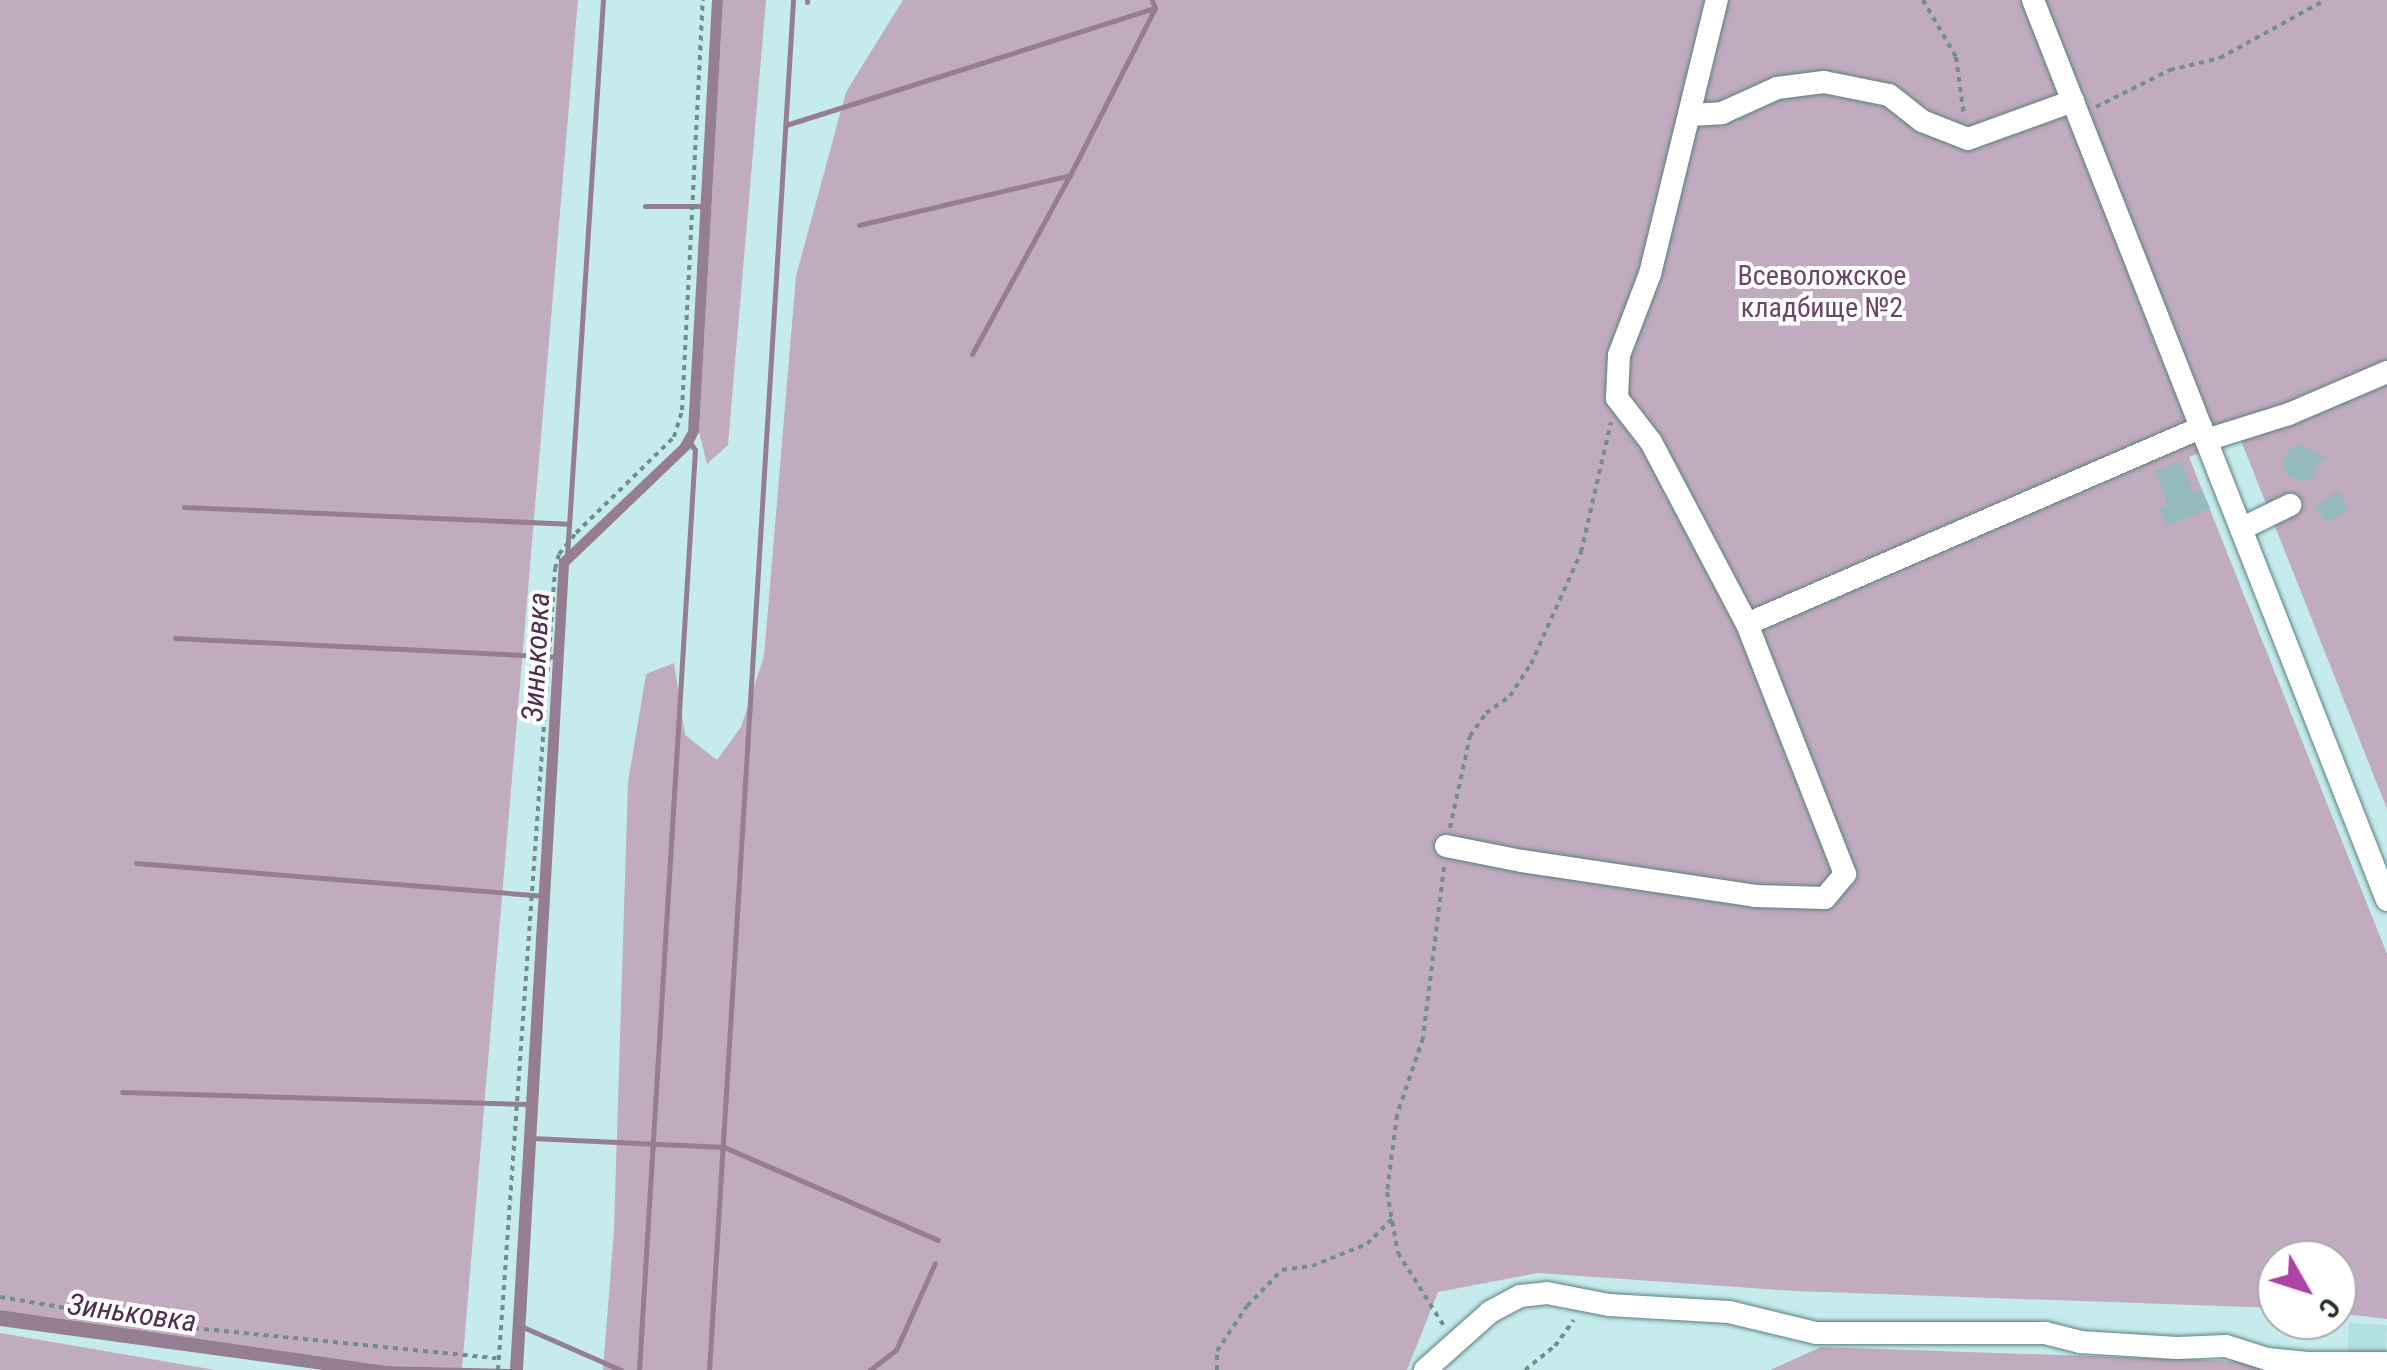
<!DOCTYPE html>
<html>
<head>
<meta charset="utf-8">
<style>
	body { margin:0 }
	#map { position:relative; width:2387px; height:1370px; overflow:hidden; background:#c6ebec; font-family:"Roboto Condensed",sans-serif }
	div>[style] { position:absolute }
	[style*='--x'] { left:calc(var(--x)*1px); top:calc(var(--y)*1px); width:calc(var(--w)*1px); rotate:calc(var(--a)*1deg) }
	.built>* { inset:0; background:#b3e0e2; transform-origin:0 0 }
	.green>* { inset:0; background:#c1abbe }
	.water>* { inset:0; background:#967e92 }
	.stream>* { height:5px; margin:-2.5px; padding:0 2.5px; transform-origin:2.5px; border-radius:2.5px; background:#967e92 }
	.building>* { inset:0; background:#94babc; transform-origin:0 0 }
	.path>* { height:4px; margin-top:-2px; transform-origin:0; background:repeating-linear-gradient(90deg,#738c8d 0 5px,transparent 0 10px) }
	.roads { filter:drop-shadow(0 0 2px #5e8081) drop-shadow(0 0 2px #5e8081) }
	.minor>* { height:22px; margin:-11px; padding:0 11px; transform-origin:11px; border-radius:11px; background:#fff }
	span { translate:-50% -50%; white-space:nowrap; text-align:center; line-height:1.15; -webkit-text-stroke:8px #fff; paint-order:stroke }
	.park-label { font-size:28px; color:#6c4668 }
	.water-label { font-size:30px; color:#512e4e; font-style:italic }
	.north { position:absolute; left:2257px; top:1240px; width:100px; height:100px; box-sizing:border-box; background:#fff; border:2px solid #a7acad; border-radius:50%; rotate:129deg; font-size:28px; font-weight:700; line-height:40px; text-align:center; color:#223031 }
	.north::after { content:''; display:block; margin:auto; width:35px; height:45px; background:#ac43a5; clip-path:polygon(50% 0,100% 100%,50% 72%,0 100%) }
</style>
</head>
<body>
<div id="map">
	<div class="built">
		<i style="left:2349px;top:1323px;width:38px;height:29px;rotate:3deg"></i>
	</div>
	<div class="green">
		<i style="clip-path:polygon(0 0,578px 0,462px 1368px,387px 1366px,0 1310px)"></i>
		<i style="clip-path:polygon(723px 0,766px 0,728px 445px,707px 464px,699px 432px)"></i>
		<i style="clip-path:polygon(903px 0,2387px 0,2387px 809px,2240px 438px,2189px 457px,2387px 954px,2387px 1319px,2337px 1313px,2337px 1260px,2277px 1260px,2277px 1308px,1796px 1291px,1538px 1273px,1438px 1292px,1407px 1370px,603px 1370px,614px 1230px,628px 782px,646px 674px,674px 663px,685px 735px,717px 760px,741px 727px,764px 656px,796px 276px,846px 92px)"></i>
		<i style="clip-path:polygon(0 1333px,215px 1370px,0 1370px)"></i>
		<i style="clip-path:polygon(1821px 1347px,2387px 1366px,2387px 1370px,1770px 1370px)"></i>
	</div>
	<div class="water">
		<i style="clip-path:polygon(712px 0,723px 0,699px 432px,691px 448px,569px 565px,523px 1370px,323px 1370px,0 1326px,0 1310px,387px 1366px,510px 1369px,559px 560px,680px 445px,688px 431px)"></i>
	</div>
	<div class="stream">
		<i style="--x:807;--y:2;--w:2;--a:-90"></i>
		<i style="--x:786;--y:125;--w:387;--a:-17.6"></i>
		<i style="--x:645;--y:206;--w:60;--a:0"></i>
		<i style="--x:859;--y:225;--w:217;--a:-13.3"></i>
		<i style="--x:972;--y:354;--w:204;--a:-61.3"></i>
		<i style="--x:1070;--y:175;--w:187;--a:-63"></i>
		<i style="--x:1155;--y:8;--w:9;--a:-111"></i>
		<i style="--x:184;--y:507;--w:385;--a:2.5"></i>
		<i style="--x:567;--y:556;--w:557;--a:-86.3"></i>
		<i style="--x:175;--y:638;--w:382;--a:2.8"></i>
		<i style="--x:136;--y:863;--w:407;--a:4.6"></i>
		<i style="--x:122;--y:1092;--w:407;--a:1.7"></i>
		<i style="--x:531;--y:1138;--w:193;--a:2.7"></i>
		<i style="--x:724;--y:1147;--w:233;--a:23.5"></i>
		<i style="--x:523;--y:1327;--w:107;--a:23.7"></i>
		<i style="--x:639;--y:1370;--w:922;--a:-86.52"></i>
		<i style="--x:695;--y:450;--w:11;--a:-124"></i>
		<i style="--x:709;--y:1370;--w:1373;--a:-86.49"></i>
		<i style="--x:870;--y:1370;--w:33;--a:-38"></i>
		<i style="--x:896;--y:1350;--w:95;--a:-65.9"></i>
	</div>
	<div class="building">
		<i style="clip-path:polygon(2301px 445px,2328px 459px,2319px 463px,2312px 479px,2301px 481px,2288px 476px,2283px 463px,2288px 450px)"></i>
		<i style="clip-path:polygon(2181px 461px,2194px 494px,2202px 490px,2210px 508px,2167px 526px,2159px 508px,2168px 504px,2155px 471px)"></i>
		<i style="left:2337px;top:491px;width:21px;height:27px;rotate:55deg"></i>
	</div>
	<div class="path">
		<i style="--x:1923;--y:0;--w:66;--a:59.9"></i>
		<i style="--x:1956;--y:57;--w:60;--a:82.3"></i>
		<i style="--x:2096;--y:107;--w:83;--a:-26.6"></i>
		<i style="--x:2170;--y:70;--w:51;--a:-13.5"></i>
		<i style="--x:2220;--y:58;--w:120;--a:-28.9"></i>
		<i style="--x:1450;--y:828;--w:94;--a:-77.7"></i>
		<i style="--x:1470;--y:736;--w:28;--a:-55"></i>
		<i style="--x:1486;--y:713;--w:29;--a:-35"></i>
		<i style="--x:1510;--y:696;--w:38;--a:-57"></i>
		<i style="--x:1531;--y:664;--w:123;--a:-65.9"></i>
		<i style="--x:1581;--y:552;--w:133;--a:-77"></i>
		<i style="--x:1444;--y:867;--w:172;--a:97"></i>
		<i style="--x:1423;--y:1038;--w:81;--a:108.7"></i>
		<i style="--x:1397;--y:1115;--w:78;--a:97.4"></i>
		<i style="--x:1387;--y:1192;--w:62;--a:79.8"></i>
		<i style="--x:1398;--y:1253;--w:86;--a:57.8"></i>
		<i style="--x:0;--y:1297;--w:176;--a:9.5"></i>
		<i style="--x:174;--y:1326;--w:324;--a:5.7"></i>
		<i style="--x:498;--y:1370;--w:803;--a:-85.93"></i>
		<i style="--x:555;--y:569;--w:16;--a:-75"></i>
		<i style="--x:559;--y:554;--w:27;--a:-51"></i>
		<i style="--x:576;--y:533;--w:137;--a:-44.4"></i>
		<i style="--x:674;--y:437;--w:28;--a:-73"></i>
		<i style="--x:682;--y:410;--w:411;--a:-87.1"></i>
		<i style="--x:1217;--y:1370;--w:19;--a:-90"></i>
		<i style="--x:1217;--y:1351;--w:54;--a:-56.3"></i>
		<i style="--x:1247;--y:1306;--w:50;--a:-45.8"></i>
		<i style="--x:1282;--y:1270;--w:30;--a:-8"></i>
		<i style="--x:1312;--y:1266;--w:59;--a:-21.8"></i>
		<i style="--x:1367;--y:1244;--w:35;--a:-45"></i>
		<i style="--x:1525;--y:1370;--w:38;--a:-39"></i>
		<i style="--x:1555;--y:1346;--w:32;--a:-54"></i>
	</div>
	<div class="roads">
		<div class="minor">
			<i style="--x:2033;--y:0;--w:967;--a:68.53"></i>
			<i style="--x:1689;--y:115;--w:33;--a:-3"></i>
			<i style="--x:1722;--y:113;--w:60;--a:-24.4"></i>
			<i style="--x:1777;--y:88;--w:47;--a:-7.3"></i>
			<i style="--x:1824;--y:82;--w:66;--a:11.3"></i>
			<i style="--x:1889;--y:95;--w:42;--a:38.2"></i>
			<i style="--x:1922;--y:121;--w:49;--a:21.4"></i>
			<i style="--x:1968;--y:139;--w:112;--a:-19.9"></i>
			<i style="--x:2206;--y:440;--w:87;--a:-17.4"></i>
			<i style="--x:2289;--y:414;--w:107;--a:-23.2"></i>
			<i style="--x:2241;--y:529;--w:55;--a:-26.1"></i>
			<i style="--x:1747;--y:624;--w:495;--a:-23.4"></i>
			<i style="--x:1446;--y:846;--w:77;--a:11.2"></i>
			<i style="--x:1522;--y:861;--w:236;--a:8.5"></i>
			<i style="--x:1755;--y:896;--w:70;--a:1.6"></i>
			<i style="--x:1825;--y:898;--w:31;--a:-50"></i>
			<i style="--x:1845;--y:874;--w:269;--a:-111.4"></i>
			<i style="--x:1747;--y:624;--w:206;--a:-117.8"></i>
			<i style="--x:1651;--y:442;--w:56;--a:-127.7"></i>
			<i style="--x:1617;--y:398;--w:43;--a:-87.3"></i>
			<i style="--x:1619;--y:355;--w:87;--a:-69.1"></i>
			<i style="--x:1650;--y:274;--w:282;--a:-76.3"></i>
			<i style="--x:1425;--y:1370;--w:87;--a:-41.7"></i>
			<i style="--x:1490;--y:1312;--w:34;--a:-28"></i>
			<i style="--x:1520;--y:1296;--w:27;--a:-6"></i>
			<i style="--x:1547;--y:1293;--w:63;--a:11"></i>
			<i style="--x:1609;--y:1305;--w:120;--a:3.3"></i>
			<i style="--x:1729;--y:1312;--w:89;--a:13.6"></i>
			<i style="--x:1816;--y:1333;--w:229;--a:0"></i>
			<i style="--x:2045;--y:1333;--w:36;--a:14"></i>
			<i style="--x:2080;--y:1342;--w:97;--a:3.5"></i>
			<i style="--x:2177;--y:1348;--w:49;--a:-2.3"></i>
			<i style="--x:2226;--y:1346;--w:43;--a:17.6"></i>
			<i style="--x:2267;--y:1359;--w:41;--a:5.6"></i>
			<i style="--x:2308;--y:1363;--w:79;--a:0"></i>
		</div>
	</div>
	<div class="park-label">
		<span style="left:1822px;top:292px">Всеволожское<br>кладбище №2</span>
	</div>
	<div class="water-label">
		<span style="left:536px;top:657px;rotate:-87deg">Зиньковка</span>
		<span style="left:132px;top:1313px;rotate:8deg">Зиньковка</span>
	</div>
	<div class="north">С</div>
</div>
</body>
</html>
